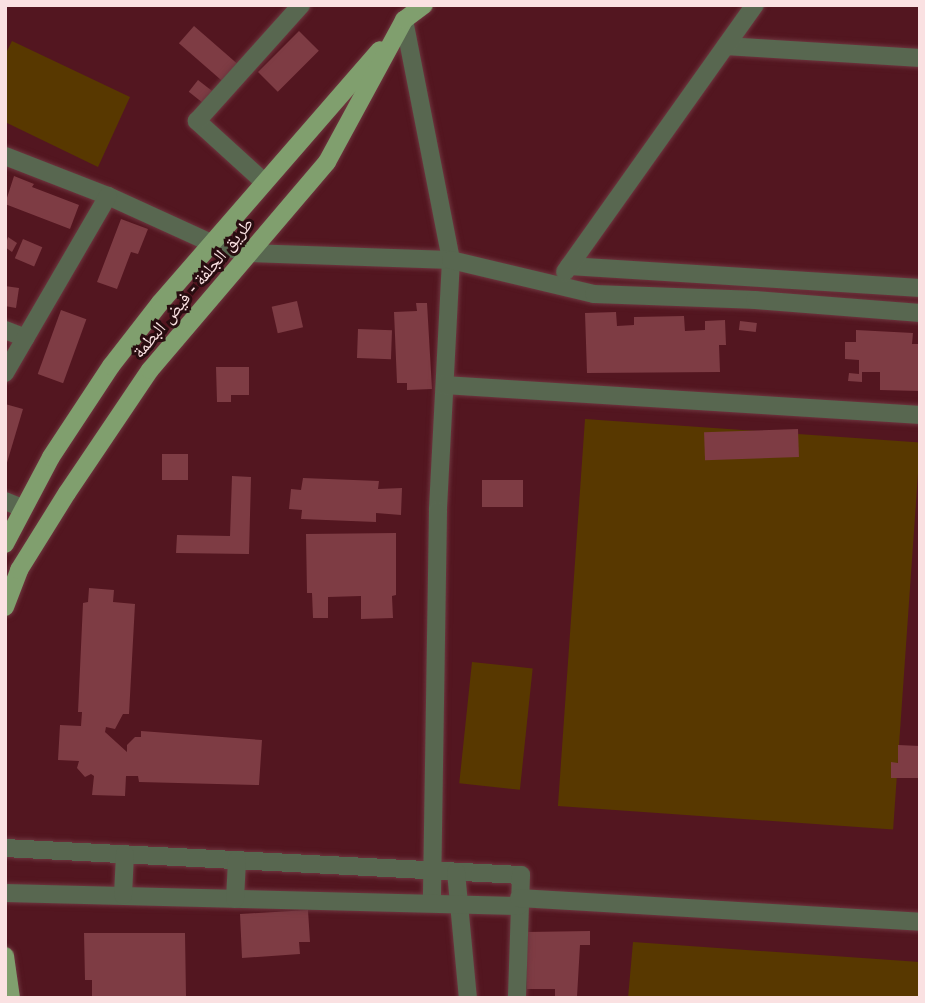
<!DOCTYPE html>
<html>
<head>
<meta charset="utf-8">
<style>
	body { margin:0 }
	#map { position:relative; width:925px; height:1003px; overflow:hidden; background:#531620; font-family:Helvetica,"Noto Naskh Arabic",sans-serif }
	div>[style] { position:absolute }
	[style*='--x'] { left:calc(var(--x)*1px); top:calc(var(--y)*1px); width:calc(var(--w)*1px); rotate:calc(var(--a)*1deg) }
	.green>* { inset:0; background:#583800; transform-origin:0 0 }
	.building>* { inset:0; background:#7e3c44; transform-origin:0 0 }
	.roads { filter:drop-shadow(0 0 2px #6e363f) drop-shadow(0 0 2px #6e363f) }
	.minor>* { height:18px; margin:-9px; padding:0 9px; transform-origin:9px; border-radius:9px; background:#586750 }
	.major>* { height:18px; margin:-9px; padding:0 9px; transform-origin:9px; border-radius:9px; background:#809f6e }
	span { translate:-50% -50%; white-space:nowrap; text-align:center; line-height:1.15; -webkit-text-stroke:6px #280d10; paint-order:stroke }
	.street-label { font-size:18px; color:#fae1e2 }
	.frame { position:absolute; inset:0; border:7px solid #fae1e2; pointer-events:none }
</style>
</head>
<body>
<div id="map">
	<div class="green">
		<i style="clip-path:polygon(12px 41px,130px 97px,98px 167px,5px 122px,5px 55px)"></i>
		<i style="left:585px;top:419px;width:336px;height:388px;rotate:4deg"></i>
		<i style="left:472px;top:662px;width:61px;height:122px;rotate:6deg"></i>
		<i style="clip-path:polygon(633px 942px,920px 962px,920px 998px,628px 998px)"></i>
	</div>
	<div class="building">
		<i style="left:194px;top:26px;width:57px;height:23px;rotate:41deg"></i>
		<i style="left:299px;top:31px;width:28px;height:58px;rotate:45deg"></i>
		<i style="left:198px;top:80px;width:18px;height:15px;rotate:38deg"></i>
		<i style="clip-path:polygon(14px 176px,34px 184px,32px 187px,79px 205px,70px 229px,5px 204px)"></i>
		<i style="clip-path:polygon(121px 219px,148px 229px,138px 254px,131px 252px,117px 289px,97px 282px)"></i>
		<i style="clip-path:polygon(8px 237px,17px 243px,12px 252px,5px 247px)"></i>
		<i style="left:23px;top:239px;width:21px;height:21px;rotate:23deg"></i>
		<i style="clip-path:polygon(5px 286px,19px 288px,16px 308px,5px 306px)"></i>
		<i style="left:297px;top:301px;width:27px;height:26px;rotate:77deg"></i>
		<i style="clip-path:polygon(416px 303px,427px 303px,432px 389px,407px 390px,407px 383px,397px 383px,394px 312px,417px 311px)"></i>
		<i style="left:61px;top:310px;width:27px;height:68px;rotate:20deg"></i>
		<i style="clip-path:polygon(616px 312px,617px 326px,634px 325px,634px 317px,684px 316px,685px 331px,705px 330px,705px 321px,725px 320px,726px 345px,719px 345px,720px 372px,587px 373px,585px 313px)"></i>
		<i style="left:740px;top:321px;width:17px;height:9px;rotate:7deg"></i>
		<i style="left:358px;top:329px;width:34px;height:29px;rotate:2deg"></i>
		<i style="clip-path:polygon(856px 330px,913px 333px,912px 344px,920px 344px,920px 391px,880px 390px,880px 372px,862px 372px,862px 382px,848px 381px,849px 373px,859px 374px,859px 360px,845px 359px,845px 342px,856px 342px)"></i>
		<i style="clip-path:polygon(216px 367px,249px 367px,249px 395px,231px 395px,231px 402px,217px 402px)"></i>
		<i style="clip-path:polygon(5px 404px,23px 409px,6px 466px,5px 466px)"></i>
		<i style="left:798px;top:429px;width:28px;height:94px;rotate:88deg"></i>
		<i style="left:162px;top:454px;width:26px;height:26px"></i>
		<i style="clip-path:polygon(232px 476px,251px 477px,249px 554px,176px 553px,177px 535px,230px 536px)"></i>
		<i style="clip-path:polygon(303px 478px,379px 481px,378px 489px,402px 488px,401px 515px,376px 513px,376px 522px,301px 519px,302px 510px,289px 509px,291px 489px,301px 490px)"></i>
		<i style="left:482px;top:480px;width:41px;height:27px"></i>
		<i style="clip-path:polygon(396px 533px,396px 595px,392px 596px,393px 618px,361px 619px,361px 596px,328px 597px,328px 618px,313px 618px,312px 593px,307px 593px,306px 534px)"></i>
		<i style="clip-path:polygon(89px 588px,114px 590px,113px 602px,135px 604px,129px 714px,123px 714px,115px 729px,106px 727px,105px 732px,127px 752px,127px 745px,135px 737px,141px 737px,141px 731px,262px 740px,259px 785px,139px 782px,138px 776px,126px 776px,125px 796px,92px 795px,94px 776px,91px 774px,85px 777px,77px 768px,79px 761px,58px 760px,60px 725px,81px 726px,82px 712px,78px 712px,83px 603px,88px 602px)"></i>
		<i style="clip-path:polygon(898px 745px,920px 746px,920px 778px,891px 778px,891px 762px,898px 763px)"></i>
		<i style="clip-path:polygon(308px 910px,310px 942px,299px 942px,300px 954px,242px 958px,240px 914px)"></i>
		<i style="clip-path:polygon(590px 931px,590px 945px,580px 945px,577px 997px,555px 998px,555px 989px,527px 989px,527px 932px)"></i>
		<i style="clip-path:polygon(84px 933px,185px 933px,186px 996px,92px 998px,92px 980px,85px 980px)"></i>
	</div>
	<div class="roads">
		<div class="minor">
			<i style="--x:404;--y:20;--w:245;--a:78.9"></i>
			<i style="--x:451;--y:260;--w:251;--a:93"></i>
			<i style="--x:438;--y:511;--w:392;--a:90.9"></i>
			<i style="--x:726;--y:46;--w:194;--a:3.5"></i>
			<i style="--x:5;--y:156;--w:110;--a:21.2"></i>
			<i style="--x:108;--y:196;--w:113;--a:24.5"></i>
			<i style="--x:211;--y:243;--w:39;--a:15"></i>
			<i style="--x:249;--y:253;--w:202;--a:2"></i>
			<i style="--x:451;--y:260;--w:147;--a:13.4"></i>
			<i style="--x:594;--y:294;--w:161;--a:2.1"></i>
			<i style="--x:755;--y:300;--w:166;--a:4.5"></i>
			<i style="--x:264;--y:182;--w:91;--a:-137.7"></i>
			<i style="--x:197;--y:121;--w:156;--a:-48.1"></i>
			<i style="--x:569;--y:266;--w:352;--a:3.6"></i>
			<i style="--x:565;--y:272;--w:328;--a:-54.6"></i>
			<i style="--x:5;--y:330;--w:22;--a:21"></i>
			<i style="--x:5;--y:373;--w:205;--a:-59.8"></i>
			<i style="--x:445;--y:385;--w:476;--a:3.6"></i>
			<i style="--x:5;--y:501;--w:18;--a:22"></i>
			<i style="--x:5;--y:848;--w:517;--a:3"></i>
			<i style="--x:521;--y:875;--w:123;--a:91.9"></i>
			<i style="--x:456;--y:872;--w:127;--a:84.6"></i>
			<i style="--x:5;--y:893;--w:514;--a:1.45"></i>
			<i style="--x:123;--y:895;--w:41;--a:-87.2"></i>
			<i style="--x:519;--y:898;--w:402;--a:3.4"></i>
			<i style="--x:235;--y:899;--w:39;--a:-87"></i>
		</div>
		<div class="major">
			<i style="--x:5;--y:544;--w:98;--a:-62.1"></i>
			<i style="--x:51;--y:457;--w:109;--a:-56.6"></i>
			<i style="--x:111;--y:366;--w:80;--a:-52.1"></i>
			<i style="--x:160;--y:303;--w:335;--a:-49"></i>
			<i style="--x:5;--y:607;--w:40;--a:-69"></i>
			<i style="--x:19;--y:570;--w:91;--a:-58.1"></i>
			<i style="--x:67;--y:493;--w:148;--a:-56"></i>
			<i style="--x:150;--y:370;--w:273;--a:-49.6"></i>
			<i style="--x:327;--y:162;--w:162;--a:-61.5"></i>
			<i style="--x:404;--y:20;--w:25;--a:-37"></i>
			<i style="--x:5;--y:956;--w:42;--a:81.9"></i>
		</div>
	</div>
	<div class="street-label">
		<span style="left:193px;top:288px;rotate:-50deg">طريق الجلفة - فيض البطمة</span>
	</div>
	<div class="frame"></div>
</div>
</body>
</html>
